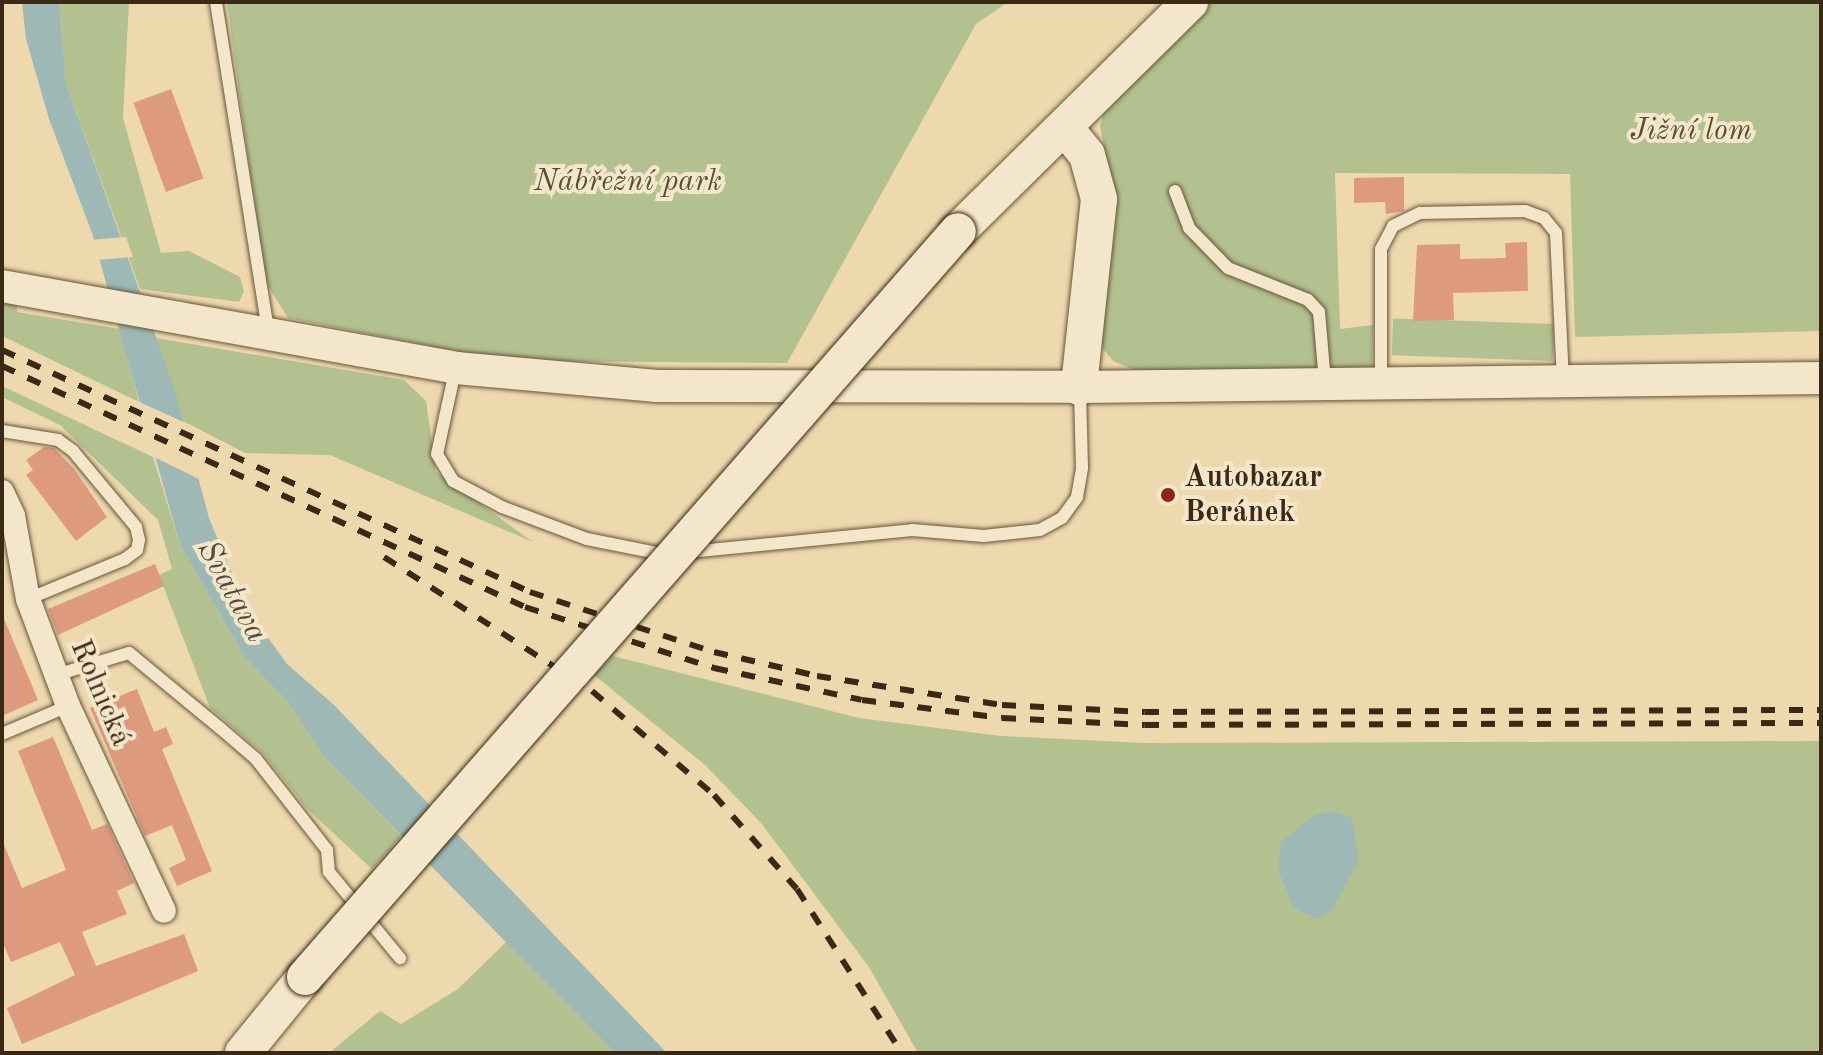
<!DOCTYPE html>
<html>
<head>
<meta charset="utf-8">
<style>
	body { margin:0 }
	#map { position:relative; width:1823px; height:1055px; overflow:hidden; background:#eed9ae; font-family:"Old Standard TT",serif }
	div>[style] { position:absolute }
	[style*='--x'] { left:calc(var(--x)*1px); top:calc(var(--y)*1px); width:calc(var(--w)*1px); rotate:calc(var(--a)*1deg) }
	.green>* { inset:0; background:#b3c08f; transform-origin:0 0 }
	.water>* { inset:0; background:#9db8b5 }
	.pier>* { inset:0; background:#eed9ae }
	.building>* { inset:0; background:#de9a7e; transform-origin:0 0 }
	.roads { filter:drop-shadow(0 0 2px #67553b) drop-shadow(0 0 2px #67553b) }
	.service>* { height:12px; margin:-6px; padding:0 6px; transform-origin:6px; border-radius:6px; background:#f4e6ca }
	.minor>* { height:24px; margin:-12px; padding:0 12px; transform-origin:12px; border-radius:12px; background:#f4e6ca }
	.tertiary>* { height:32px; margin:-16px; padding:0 16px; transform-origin:16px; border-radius:16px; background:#f4e6ca }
	.secondary>* { height:36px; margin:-18px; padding:0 18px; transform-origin:18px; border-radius:18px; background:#f4e6ca }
	.rail>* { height:6px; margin-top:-3px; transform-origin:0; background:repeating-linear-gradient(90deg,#3a2915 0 14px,transparent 0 28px) }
	.bridges { filter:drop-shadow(0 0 2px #3a2915) drop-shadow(0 0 2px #3a2915) }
	.secondary-bridge>* { height:36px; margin:-18px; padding:0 18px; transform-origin:18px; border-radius:18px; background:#f4e6ca }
	.dots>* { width:22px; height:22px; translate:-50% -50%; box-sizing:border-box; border:4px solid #f4e6ca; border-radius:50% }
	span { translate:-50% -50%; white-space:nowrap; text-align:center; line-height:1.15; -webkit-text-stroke:8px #f4e6ca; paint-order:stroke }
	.park-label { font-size:30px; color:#584f34; font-style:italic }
	.poi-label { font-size:30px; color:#3a2915; font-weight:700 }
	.left { translate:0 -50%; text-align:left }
	.street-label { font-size:30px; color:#3a2915 }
	.water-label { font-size:32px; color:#534d3d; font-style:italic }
	.frame { position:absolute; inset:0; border:4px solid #3a2915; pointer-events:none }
</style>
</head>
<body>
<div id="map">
	<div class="green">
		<i style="clip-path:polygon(59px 2px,129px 2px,123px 118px,161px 253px,189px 251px,240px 277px,244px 291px,239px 302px,140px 289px,66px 83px)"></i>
		<i style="clip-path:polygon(227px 2px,1008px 2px,976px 24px,787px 363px,506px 361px,288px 318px,265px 281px)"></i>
		<i style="clip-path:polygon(1208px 2px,1821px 2px,1821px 331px,1575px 337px,1570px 174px,1335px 173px,1340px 329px,1373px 325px,1372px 370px,1147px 375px,1113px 361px,1101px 346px,1114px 199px,1100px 126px,1106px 106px,1133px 73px)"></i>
		<i style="clip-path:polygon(2px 301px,17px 306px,17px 312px,120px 329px,139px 402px,2px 336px)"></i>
		<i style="left:1554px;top:324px;width:37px;height:161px;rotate:92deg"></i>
		<i style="clip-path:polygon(156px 338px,404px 380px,426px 401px,436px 472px,533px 542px,330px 455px,245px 453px,183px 421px)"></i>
		<i style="clip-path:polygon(2px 386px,153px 457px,180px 545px,245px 658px,289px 703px,327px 760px,401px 836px,372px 869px,306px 808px,263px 753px,210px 708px,159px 575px,172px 569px,158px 520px,60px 425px,2px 397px)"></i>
		<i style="clip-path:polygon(613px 656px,859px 718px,1001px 736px,1145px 743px,1821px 741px,1821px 1053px,918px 1053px,869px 967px,761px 823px,705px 765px,594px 675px)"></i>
		<i style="clip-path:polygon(506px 942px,615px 1053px,329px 1053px,380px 1011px,401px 1024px,458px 989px)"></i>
	</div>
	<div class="water">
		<i style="clip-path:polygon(22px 2px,59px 2px,66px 83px,176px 394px,209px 518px,246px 607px,287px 664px,334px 705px,667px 1053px,615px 1053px,325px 758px,289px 703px,245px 658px,180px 545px,92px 233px,49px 119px,26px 39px)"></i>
		<i style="clip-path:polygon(1334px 811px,1352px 818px,1359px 860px,1331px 912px,1316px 918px,1294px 908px,1278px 870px,1281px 842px,1315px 815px)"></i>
	</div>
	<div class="pier">
		<i style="clip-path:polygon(126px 237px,133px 257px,96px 260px,90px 240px)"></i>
		<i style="clip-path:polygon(135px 400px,188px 424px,203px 481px,148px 454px)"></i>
	</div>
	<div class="building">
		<i style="left:171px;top:89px;width:95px;height:40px;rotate:70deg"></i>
		<i style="clip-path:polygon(1404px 177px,1404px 211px,1386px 214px,1385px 202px,1354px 203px,1354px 178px)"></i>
		<i style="clip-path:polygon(1527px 242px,1528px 291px,1453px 293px,1454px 320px,1413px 321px,1417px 245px,1460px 244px,1460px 259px,1506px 258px,1505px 243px)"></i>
		<i style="clip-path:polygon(44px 447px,54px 448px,74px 469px,107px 517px,76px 541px,26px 475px,33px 470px,26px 460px)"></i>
		<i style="clip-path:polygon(155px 564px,164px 586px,58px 635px,48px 609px)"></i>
		<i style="clip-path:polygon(2px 614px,38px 700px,2px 716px)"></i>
		<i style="clip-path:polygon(137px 689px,154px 732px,166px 727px,173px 744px,162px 749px,212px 871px,177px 886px,169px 868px,186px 860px,172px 825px,145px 836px,90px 708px)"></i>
		<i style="clip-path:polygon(53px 737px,92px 830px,107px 824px,134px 883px,117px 891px,127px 914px,82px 932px,96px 966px,184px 934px,198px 971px,22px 1044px,7px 1008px,75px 975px,60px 942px,11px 962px,2px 941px,2px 840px,22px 888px,66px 870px,18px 751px)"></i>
	</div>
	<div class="roads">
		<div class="service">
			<i style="--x:216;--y:2;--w:334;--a:81"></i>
			<i style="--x:1175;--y:191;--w:40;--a:69"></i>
			<i style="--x:1189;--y:228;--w:56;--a:45.7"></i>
			<i style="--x:1228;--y:268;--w:86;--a:21.8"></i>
			<i style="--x:1308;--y:300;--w:16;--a:47"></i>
			<i style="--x:1319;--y:312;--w:70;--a:85.1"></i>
			<i style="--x:455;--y:371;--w:85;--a:102.2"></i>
			<i style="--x:437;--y:454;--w:31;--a:59"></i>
			<i style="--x:453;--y:481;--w:55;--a:28"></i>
			<i style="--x:502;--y:507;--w:91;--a:20.6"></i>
			<i style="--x:587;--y:539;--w:82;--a:11.3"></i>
			<i style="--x:1381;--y:380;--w:131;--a:-90"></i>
			<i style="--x:1381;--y:249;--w:26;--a:-62"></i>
			<i style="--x:1393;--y:226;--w:30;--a:-26"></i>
			<i style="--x:1420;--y:213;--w:105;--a:-1.1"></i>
			<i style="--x:1525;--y:211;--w:20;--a:20"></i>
			<i style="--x:1544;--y:218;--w:19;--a:51"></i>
			<i style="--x:1556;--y:233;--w:146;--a:87.3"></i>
			<i style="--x:2;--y:431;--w:57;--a:9.1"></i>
			<i style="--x:58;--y:440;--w:19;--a:36"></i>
			<i style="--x:73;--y:451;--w:99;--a:50.3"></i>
			<i style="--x:136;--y:527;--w:13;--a:77"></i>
			<i style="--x:139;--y:540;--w:10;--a:101"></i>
			<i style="--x:137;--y:550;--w:15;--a:143"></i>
			<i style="--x:125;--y:559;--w:105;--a:157.6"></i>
			<i style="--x:689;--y:552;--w:224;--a:-5.6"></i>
			<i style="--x:912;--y:530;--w:72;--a:4.8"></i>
			<i style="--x:984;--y:536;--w:56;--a:-6.1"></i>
			<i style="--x:1040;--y:530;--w:25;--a:-29"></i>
			<i style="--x:1062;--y:518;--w:26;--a:-54"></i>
			<i style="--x:1077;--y:497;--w:29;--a:-80"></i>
			<i style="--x:1082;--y:468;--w:77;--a:-91.5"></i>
			<i style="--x:56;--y:675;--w:76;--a:-16.8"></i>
			<i style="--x:129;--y:653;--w:118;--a:39.5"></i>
			<i style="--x:220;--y:728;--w:48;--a:40.7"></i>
			<i style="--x:256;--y:759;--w:115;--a:52"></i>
			<i style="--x:327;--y:850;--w:22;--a:85"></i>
			<i style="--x:329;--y:872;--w:112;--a:50.5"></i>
			<i style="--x:2;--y:734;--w:72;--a:-23"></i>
		</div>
		<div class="minor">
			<i style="--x:2;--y:492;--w:26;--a:65"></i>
			<i style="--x:13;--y:516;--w:84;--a:79.8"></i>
			<i style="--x:28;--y:599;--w:114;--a:69.5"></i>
			<i style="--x:68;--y:706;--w:226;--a:64.9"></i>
		</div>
		<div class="tertiary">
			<i style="--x:2;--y:286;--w:461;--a:10.2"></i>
			<i style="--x:456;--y:368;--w:202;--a:5.1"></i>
			<i style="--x:657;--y:386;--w:422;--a:0.1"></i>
			<i style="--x:1079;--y:387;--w:742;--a:-0.69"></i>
		</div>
		<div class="secondary">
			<i style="--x:1066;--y:129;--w:33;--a:51"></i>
			<i style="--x:1087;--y:155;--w:46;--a:74.7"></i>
			<i style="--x:1099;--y:199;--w:189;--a:96.1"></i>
			<i style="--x:958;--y:231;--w:326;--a:-44.6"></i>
			<i style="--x:243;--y:1053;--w:98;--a:-50.8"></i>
		</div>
	</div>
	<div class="rail">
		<i style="--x:2;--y:350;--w:581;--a:24.62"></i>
		<i style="--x:530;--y:592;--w:194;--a:18.1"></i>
		<i style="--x:714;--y:652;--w:106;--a:13.1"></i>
		<i style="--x:817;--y:676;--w:187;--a:8.9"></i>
		<i style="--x:1002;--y:705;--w:143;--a:2.8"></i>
		<i style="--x:1145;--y:712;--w:676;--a:-0.17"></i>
		<i style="--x:2;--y:366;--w:576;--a:24.74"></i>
		<i style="--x:525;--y:607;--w:199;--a:17.9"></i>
		<i style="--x:714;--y:668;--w:151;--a:12.2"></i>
		<i style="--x:862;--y:700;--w:141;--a:7.3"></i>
		<i style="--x:1002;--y:718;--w:143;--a:2.8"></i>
		<i style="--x:1145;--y:725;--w:676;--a:-0.17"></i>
		<i style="--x:384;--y:557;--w:247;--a:32.8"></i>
		<i style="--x:592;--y:691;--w:160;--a:40.4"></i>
		<i style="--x:714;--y:795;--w:125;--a:48.6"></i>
		<i style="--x:797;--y:889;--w:195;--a:57.4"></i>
	</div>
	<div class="bridges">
		<div class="secondary-bridge">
			<i style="--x:305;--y:977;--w:991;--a:-48.8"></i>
		</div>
	</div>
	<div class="dots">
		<i style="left:1168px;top:495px;background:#8f2418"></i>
	</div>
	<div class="park-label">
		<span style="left:1691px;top:131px">Jižní lom</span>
		<span style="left:628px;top:182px">Nábřežní park</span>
	</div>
	<div class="poi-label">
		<span class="left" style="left:1184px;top:495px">Autobazar<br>Beránek</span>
	</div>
	<div class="street-label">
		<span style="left:100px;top:693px;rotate:67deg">Rolnická</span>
	</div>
	<div class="water-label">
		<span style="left:231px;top:592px;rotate:61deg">Svatava</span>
	</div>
	<div class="frame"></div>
</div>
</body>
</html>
